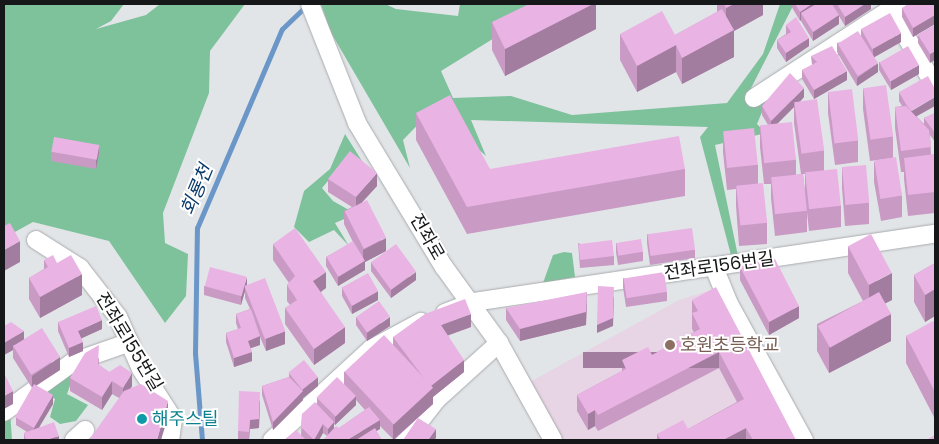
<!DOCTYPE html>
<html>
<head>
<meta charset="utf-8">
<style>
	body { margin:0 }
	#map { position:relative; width:939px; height:444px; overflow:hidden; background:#e2e5e8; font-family:Poppins,"Noto Sans KR",sans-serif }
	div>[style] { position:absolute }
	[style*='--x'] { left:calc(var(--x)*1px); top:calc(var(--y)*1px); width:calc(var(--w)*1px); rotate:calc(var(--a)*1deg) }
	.education>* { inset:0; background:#e7d4e4 }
	.forest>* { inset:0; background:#7ec29c }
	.stream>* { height:5px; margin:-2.5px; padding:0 2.5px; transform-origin:2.5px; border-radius:2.5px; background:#6a96c8 }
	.roads { filter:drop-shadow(0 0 1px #a8abad) drop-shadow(0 0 1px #a8abad) }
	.street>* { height:18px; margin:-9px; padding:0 9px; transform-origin:9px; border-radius:9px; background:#fff }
	.wall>* { inset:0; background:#c89ac4 }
	.shaded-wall>* { inset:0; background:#a37da0; transform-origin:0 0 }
	.building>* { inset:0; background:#e9b3e4; transform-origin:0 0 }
	.dots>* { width:14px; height:14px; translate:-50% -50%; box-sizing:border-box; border:2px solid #fff; border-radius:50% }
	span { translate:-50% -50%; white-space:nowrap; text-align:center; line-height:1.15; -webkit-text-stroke:4px #fff; paint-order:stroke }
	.street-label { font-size:18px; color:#161718 }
	.education-label { font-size:18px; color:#785e54 }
	.left { translate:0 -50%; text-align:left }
	.culture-label { font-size:18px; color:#0d838f }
	.water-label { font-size:19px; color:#0b3b6a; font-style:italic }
	.frame { position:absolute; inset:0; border:5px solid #161718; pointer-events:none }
</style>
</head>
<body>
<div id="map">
	<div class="education">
		<i style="clip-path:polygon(711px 290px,793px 440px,561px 440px,530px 382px,679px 300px)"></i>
	</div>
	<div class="forest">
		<i style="clip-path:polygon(4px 4px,124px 4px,111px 21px,96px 29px,146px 15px,160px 4px,245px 4px,210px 51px,209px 93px,163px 213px,165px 243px,188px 254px,186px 296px,165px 323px,109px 241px,33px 222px,4px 238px)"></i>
		<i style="clip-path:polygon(321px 4px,385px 4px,396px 9px,458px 16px,460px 4px,536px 4px,530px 16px,441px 71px,453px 98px,511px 96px,572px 115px,727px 103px,763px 54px,780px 4px,794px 4px,745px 100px,767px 100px,757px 124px,766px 133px,715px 145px,738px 256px,732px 259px,700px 137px,708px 127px,471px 120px,486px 156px,433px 109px,403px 140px,410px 168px,330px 31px)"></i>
		<i style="clip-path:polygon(345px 134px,372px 177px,348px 157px,322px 188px,333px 201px,356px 214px,335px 223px,349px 246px,334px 230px,309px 242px,294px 227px,304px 191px,330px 169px)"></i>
		<i style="clip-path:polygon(564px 252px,572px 253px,575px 277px,543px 283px,553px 255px)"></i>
		<i style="clip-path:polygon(79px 361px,67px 394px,88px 405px,76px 421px,60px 424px,50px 417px,55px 399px,41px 390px)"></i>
		<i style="clip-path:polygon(10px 411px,12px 440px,4px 440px,4px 414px)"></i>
	</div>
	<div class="stream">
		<i style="--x:202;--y:440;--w:87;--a:-94.6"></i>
		<i style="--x:195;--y:353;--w:125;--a:-89.1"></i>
		<i style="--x:197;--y:228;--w:216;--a:-66.9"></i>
		<i style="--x:282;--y:29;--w:35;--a:-44"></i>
	</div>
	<div class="roads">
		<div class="street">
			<i style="--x:310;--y:4;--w:128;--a:68.4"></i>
			<i style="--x:357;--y:123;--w:168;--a:58.9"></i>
			<i style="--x:444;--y:267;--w:94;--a:54.1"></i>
			<i style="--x:499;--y:343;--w:111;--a:60.9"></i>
			<i style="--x:890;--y:9;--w:89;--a:59.7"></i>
			<i style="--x:754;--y:98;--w:173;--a:-33"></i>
			<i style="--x:36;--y:240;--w:52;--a:32.5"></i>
			<i style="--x:80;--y:268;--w:62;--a:52.2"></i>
			<i style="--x:118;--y:317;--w:57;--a:66.1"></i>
			<i style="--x:141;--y:369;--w:59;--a:57.4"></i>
			<i style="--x:173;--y:419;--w:21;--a:98"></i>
			<i style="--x:714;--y:267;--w:38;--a:68"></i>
			<i style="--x:728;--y:302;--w:158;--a:61.2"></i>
			<i style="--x:445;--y:313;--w:30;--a:-21"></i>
			<i style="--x:473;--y:302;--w:467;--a:-8.4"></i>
			<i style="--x:4;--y:412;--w:85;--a:-35.9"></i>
			<i style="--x:73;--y:362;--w:60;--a:-19.3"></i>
			<i style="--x:74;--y:440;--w:15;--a:-42"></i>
			<i style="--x:272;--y:440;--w:134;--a:-42.6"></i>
			<i style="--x:371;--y:349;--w:57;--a:-28.4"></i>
			<i style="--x:405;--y:440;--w:52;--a:-52"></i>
			<i style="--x:437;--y:399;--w:84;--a:-42.1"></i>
		</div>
	</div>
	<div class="wall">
		<i style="clip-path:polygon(596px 4px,596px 29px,505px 76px,492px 50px,492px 22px)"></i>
		<i style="clip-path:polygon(717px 4px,763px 4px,763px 15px,734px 31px,734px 57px,682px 84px,676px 72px,637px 92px,620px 60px,620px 34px,675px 35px,717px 12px)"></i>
		<i style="clip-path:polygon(790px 4px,832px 4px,833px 6px,833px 4px,871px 4px,871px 9px,845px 26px,839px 16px,839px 24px,813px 41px,801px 21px,801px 20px,800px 21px)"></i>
		<i style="clip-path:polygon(935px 4px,935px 24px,913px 37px,902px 17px,902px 8px)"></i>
		<i style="clip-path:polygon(786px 25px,809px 46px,786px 62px,777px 48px,777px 40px,786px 34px)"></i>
		<i style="clip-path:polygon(935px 25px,930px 63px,918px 43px,918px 35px)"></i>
		<i style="clip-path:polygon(861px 29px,901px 42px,874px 57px,878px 72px,857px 86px,837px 52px,837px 43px,861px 37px)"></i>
		<i style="clip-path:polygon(811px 56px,847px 80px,814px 99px,802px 79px,802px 70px,812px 65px)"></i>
		<i style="clip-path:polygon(879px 62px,919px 74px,891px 90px,879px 70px)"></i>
		<i style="clip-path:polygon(863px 88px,893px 137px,893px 158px,870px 161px,863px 109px)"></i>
		<i style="clip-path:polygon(828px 92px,858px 141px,858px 162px,835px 165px,828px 113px)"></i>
		<i style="clip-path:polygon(899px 92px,917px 117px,924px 124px,924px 118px,935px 113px,935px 142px,930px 135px,931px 155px,935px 154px,935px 213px,908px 216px,904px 179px,904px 172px,901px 172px,895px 128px,895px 107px,902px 106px,899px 101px)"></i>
		<i style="clip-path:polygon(evenodd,804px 97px,800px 102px,824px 151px,824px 170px,841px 206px,841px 227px,809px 231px,805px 193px,805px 174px,803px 174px,807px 211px,807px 232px,775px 236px,771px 198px,771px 184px,764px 184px,760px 147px,760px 126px,768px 125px,762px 115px,762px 106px,804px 97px,794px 107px,794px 123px,801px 174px,796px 175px,796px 160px,777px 124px,794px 107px)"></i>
		<i style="clip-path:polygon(416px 113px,490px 169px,685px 169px,685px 196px,467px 234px,416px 140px)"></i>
		<i style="clip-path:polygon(723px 131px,758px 165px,758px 183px,767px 223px,767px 244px,739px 246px,736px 206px,736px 189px,727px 190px,723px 152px)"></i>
		<i style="clip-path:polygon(51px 152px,99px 153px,96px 169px,51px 161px)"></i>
		<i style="clip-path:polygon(874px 161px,902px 196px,902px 217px,881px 221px,874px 182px)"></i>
		<i style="clip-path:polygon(842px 167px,869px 203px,869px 224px,845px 226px,842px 188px)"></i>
		<i style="clip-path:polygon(328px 179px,377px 186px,362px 202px,386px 251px,365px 262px,365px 270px,338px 286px,326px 266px,326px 257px,353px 242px,344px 224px,344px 211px,352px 207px,328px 192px)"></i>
		<i style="clip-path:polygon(647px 234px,695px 250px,695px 258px,650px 265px,647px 243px)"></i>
		<i style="clip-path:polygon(578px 243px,614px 256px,614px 265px,580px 268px)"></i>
		<i style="clip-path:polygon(616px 243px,643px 252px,643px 261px,618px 265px,616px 252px)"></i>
		<i style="clip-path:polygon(273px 244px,326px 288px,321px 292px,345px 343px,314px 365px,285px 324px,285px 308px,290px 305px,287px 301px,287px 285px,289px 283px,273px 260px)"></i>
		<i style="clip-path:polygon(848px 246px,892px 300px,885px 303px,891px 341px,829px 373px,817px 351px,817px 324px,863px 301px,848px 273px)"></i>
		<i style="clip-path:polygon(44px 260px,57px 263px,82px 295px,40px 318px,29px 299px,29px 278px,44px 269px)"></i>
		<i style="clip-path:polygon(371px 262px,416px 280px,391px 298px,371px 271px)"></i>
		<i style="clip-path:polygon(935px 263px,935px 316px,925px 322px,914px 302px,914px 275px)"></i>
		<i style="clip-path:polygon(761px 266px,799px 318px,769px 335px,740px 280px,740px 267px)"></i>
		<i style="clip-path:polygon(623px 278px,667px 292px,667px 301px,626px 307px,623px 287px)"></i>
		<i style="clip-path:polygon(247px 285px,285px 344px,266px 351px,260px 337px,260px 345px,251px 348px,252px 361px,234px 367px,226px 342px,226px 333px,238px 329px,236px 323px,236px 314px,250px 309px,245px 298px,245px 291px,241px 305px,204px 295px,204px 286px)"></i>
		<i style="clip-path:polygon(342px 287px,378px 300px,352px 314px,342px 296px)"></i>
		<i style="clip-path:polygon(692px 300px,796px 440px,657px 440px,657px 434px,688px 429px,737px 402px,719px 368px,598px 431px,595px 426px,588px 430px,577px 411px,577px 395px,622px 371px,622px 360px,652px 355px,694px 332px,692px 329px)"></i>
		<i style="clip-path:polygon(587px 304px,586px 325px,520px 341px,506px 320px,506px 308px)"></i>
		<i style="clip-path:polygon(356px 317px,390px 326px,367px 341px,356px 325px)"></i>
		<i style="clip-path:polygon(58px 322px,102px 329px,81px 338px,83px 351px,69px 357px,58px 331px)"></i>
		<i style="clip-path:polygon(935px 324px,935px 419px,906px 363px,906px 336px)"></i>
		<i style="clip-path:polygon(4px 326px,24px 339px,60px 370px,36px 386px,53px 404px,39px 427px,59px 440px,24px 440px,24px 433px,27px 432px,16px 425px,16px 417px,32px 388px,13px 358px,13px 350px,4px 355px)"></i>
		<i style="clip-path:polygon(evenodd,471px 327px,448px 335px,464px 372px,433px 397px,433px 404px,394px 440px,380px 426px,380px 429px,327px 436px,323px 433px,319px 440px,284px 440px,301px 436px,302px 414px,317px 403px,317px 398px,344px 384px,344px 372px,393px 346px,393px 337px,471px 327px,356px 400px,365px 410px,339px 428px,334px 428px,334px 424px,335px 425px,356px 405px,356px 400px)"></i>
		<i style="clip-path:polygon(99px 358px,99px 365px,109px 372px,132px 386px,131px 388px,168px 417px,119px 398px,112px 394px,102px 410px,70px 391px,70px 378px)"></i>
		<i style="clip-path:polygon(289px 373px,318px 386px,303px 398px,303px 400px,273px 430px,262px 395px,262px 386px,289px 377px)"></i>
		<i style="clip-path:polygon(260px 400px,259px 428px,250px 429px,249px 440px,238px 440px,238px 431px)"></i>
	</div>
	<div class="shaded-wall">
		<i style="clip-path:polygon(593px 4px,596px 4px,596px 29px,505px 76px,505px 49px)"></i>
		<i style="clip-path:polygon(734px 4px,763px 4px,763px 15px,734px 31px,734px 57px,682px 84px,682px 58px,726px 34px,726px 8px)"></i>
		<i style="clip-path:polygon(812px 4px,826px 4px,801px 13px,801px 20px,800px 21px,800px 12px)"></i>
		<i style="clip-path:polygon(865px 4px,871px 4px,871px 9px,845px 26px,845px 17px)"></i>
		<i style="clip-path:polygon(839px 15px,839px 24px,813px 41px,813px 32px)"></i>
		<i style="clip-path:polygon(935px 15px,935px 24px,913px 37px,913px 28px)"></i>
		<i style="clip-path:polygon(901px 33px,901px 42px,873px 58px,873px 49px)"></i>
		<i style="clip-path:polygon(809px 38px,809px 46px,786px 62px,786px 53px)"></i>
		<i style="clip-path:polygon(676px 45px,676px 72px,637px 92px,637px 66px)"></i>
		<i style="clip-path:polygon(935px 51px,935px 60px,930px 63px,930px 54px)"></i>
		<i style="clip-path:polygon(878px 63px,878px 72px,857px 86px,857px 78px)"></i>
		<i style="clip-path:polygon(919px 65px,919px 74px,891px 90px,891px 81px)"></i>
		<i style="clip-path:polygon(847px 71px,847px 80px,814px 99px,814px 90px)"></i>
		<i style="clip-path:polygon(804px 88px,804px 97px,795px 107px,794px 102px,794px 107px,771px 130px,771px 121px)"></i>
		<i style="clip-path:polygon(935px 97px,935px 106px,910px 120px,910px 112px)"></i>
		<i style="clip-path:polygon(99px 145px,99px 153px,96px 169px,96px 160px)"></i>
		<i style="clip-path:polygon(377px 173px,377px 186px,356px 209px,356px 197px)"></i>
		<i style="clip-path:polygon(386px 238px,386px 251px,365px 262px,365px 270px,338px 286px,338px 277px,363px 262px,363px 250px)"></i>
		<i style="clip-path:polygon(20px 241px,20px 262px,4px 271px,4px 250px)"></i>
		<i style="clip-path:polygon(326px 272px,326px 288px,313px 297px,313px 281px)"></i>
		<i style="clip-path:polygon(416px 272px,416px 280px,391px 298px,391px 290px)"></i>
		<i style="clip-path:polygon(892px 273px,892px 300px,869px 312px,869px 285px)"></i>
		<i style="clip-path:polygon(82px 274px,82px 295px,40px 318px,40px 297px)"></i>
		<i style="clip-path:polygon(247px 277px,247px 286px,245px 286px,245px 291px,241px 305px,241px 297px)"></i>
		<i style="clip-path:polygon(935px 289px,935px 316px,925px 322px,925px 295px)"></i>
		<i style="clip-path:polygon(378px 291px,378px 300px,352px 314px,352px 305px)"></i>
		<i style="clip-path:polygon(587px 292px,586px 325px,520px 341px,520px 329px)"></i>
		<i style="clip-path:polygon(614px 296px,613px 326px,597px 333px,597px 325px)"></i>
		<i style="clip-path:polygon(799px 306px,799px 318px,769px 335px,769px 322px)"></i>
		<i style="clip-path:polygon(471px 314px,471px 327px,441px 338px,441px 325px)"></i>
		<i style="clip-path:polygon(891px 314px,891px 341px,829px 373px,829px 346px)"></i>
		<i style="clip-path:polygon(390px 317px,390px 326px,367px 341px,367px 333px)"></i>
		<i style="clip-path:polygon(102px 320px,102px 329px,78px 340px,78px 331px)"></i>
		<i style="clip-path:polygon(345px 327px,345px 343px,314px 365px,314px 349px)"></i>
		<i style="clip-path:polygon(24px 331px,24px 344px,13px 345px,13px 350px,4px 355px,4px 343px)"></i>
		<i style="clip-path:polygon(285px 331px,285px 344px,266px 351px,266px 339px)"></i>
		<i style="clip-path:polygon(260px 336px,260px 345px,248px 349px,248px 341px)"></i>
		<i style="clip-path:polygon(83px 342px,83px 351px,69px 357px,69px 348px)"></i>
		<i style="clip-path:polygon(252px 352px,252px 361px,234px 367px,234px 358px)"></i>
		<i style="left:719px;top:352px;width:16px;height:136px;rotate:90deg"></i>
		<i style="clip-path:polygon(60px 357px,60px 370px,32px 388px,32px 376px)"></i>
		<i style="clip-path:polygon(464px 360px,464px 372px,433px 397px,433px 404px,393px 440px,393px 424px,430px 386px)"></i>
		<i style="clip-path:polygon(132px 373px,132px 386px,123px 401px,123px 388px)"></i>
		<i style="clip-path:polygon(318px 377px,318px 386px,303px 398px,303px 400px,273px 430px,273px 422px,302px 390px)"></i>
		<i style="clip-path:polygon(112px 381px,112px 394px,102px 410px,102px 397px)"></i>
		<i style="clip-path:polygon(13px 391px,13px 404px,4px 409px,4px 396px)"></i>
		<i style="clip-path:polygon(53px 395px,53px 404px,34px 436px,34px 427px)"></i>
		<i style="clip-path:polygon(356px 396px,356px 405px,335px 425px,335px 417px)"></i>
		<i style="clip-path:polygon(260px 400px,259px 428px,250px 429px,249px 440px,250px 420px)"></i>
		<i style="clip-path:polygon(168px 401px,168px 417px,161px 440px,157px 440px)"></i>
		<i style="clip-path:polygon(595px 410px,595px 426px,588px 430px,588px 414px)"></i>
		<i style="clip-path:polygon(380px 420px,380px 429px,362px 440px,347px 440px)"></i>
		<i style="clip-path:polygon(334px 422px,334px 431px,328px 437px,328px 429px)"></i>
		<i style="clip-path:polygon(323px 424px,323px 433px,319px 440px,314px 440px)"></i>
		<i style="clip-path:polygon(746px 428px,746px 440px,723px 440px)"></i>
		<i style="clip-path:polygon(436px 429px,436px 438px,434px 440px,428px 440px)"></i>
		<i style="clip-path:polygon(59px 436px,59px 440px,46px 440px)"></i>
	</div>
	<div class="building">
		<i style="clip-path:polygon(529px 4px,593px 4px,505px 49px,492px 22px)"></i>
		<i style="clip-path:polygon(724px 4px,734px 4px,726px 8px)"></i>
		<i style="clip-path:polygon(795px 4px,812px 4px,800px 12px)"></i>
		<i style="clip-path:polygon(816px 4px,832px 4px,839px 15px,813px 32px,801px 13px)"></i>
		<i style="clip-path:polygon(837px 4px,865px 4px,845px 17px)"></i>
		<i style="clip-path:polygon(908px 4px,935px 4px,935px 15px,913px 28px,902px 8px)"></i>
		<i style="clip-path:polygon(722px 9px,734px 30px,682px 58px,676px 45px,637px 66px,620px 34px,662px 11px,675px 35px)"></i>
		<i style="left:890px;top:13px;width:23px;height:33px;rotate:61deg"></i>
		<i style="clip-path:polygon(796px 17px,809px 38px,786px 53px,777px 40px,791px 32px,786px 25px)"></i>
		<i style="clip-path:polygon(935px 25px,935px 51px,930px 54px,918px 35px)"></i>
		<i style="left:858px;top:31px;width:38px;height:24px;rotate:58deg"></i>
		<i style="clip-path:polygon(832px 46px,847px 71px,814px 90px,802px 70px,817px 62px,811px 56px)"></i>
		<i style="left:908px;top:46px;width:22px;height:33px;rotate:60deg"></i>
		<i style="clip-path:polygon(790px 73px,804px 88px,771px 121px,762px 106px)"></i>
		<i style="clip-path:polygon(928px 76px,935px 89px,935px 97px,911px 111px,907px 106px,899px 92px)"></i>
		<i style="left:886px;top:85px;width:52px;height:23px;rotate:82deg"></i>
		<i style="left:852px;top:89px;width:52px;height:24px;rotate:83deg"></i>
		<i style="clip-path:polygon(450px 95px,490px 169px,679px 136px,685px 169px,467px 207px,416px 113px)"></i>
		<i style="left:817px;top:99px;width:52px;height:23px;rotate:82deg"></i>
		<i style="clip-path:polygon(906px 106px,929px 130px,931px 147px,901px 151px,895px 107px)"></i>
		<i style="clip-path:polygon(935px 113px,935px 133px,924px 118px)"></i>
		<i style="left:792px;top:122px;width:38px;height:32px;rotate:84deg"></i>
		<i style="left:754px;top:128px;width:37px;height:31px;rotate:84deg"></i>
		<i style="left:54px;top:137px;width:46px;height:15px;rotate:10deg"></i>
		<i style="clip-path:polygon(350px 151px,377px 173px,356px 197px,328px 179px)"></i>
		<i style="clip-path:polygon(935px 154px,935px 192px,908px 195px,904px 158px)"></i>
		<i style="left:896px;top:157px;width:39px;height:22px;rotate:81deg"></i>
		<i style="left:866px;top:165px;width:38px;height:24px;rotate:85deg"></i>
		<i style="left:837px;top:169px;width:37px;height:32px;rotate:84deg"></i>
		<i style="left:803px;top:174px;width:37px;height:32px;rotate:84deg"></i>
		<i style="left:763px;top:183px;width:40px;height:27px;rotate:84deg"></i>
		<i style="left:367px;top:200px;width:42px;height:25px;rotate:63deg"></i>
		<i style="clip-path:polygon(10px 223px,20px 241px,4px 250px,4px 226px)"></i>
		<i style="clip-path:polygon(295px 228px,326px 272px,313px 281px,345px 327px,314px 349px,285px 308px,297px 300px,287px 285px,295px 276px,273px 244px)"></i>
		<i style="left:692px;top:228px;width:22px;height:45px;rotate:82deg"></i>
		<i style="left:871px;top:234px;width:44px;height:26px;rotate:62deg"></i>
		<i style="left:641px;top:239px;width:13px;height:25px;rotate:81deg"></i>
		<i style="left:612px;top:240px;width:16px;height:34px;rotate:83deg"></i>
		<i style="left:353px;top:241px;width:23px;height:31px;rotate:59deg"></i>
		<i style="left:396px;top:244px;width:34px;height:31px;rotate:54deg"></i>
		<i style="clip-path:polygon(53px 255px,57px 263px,71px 255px,82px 274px,40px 297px,29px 278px,48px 267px,44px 260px)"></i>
		<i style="clip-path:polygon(757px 259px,761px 266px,775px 259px,799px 306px,769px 322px,740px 267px)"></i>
		<i style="clip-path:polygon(935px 263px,935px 289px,925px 295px,914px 275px)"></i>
		<i style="left:210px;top:267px;width:38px;height:20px;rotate:15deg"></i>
		<i style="left:664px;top:272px;width:20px;height:41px;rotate:81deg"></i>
		<i style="left:368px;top:273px;width:21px;height:30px;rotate:61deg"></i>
		<i style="left:265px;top:278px;width:57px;height:22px;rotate:69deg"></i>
		<i style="clip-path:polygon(598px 286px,614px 287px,613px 318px,597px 325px)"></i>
		<i style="clip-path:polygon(716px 287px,796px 440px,753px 440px,746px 428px,723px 440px,661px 440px,657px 434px,683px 420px,688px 429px,744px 399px,719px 352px,598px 415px,595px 410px,588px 414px,577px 395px,626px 369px,622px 360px,648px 347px,652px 355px,700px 329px,692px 313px,698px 311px,692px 300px)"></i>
		<i style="clip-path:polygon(587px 292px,586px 312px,520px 329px,506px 308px)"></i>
		<i style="left:879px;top:292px;width:25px;height:70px;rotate:61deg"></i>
		<i style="clip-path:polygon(465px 299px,471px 314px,441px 325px,464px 360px,431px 386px,426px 381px,393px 337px,425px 314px)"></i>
		<i style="left:379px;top:301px;width:19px;height:28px;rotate:55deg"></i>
		<i style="clip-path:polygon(96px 306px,102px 320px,78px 331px,83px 342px,69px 348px,58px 322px)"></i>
		<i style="clip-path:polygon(251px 309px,260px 336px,248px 341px,252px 352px,234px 358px,226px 333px,241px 328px,236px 314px)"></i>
		<i style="clip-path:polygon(933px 321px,935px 324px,935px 392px,906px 336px)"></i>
		<i style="clip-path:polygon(11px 322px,24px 331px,4px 343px,4px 326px)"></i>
		<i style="left:42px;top:328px;width:34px;height:34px;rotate:58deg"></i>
		<i style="left:384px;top:335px;width:72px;height:54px;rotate:47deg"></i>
		<i style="clip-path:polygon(99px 345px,98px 364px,109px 372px,120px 365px,132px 373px,123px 388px,112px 381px,102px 397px,70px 378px,85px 353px)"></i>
		<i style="left:304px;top:360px;width:22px;height:20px;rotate:51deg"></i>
		<i style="clip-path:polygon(4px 373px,13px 391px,4px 396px)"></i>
		<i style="clip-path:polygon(289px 377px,303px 391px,273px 422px,262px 386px)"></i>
		<i style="left:337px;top:377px;width:27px;height:29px;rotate:45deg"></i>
		<i style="left:34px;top:384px;width:22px;height:38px;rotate:30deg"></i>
		<i style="clip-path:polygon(141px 384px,168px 401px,157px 440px,89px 440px,124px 391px)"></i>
		<i style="clip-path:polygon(239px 391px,260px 392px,259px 419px,250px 420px,249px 432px,238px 431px)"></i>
		<i style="clip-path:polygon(315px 402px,334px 422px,328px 429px,323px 424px,314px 440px,301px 427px,302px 414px)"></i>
		<i style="clip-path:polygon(369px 407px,380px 420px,347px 440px,323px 440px,336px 426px,339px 428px)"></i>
		<i style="clip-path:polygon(418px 418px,436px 429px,428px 440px,403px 440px)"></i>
		<i style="clip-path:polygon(54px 422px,59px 436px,46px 440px,26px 440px,24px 433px)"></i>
		<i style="clip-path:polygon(375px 428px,382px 440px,356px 440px)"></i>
		<i style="clip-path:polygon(296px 430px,306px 440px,284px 440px)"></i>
		<i style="clip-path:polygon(935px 435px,935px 440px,926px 440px)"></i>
	</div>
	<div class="dots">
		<i style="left:670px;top:345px;background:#8d6e63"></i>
		<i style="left:142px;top:419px;background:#0f9aa8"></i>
	</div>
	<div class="street-label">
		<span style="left:427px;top:237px;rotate:60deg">전좌로</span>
		<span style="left:719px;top:266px;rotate:-8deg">전좌로156번길</span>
		<span style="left:129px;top:342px;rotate:59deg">전좌로155번길</span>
	</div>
	<div class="education-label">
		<span class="left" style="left:680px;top:345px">호원초등학교</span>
	</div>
	<div class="culture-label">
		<span class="left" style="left:152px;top:419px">해주스틸</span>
	</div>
	<div class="water-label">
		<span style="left:197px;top:190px;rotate:-67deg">회룡천</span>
	</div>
	<div class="frame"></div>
</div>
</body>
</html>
